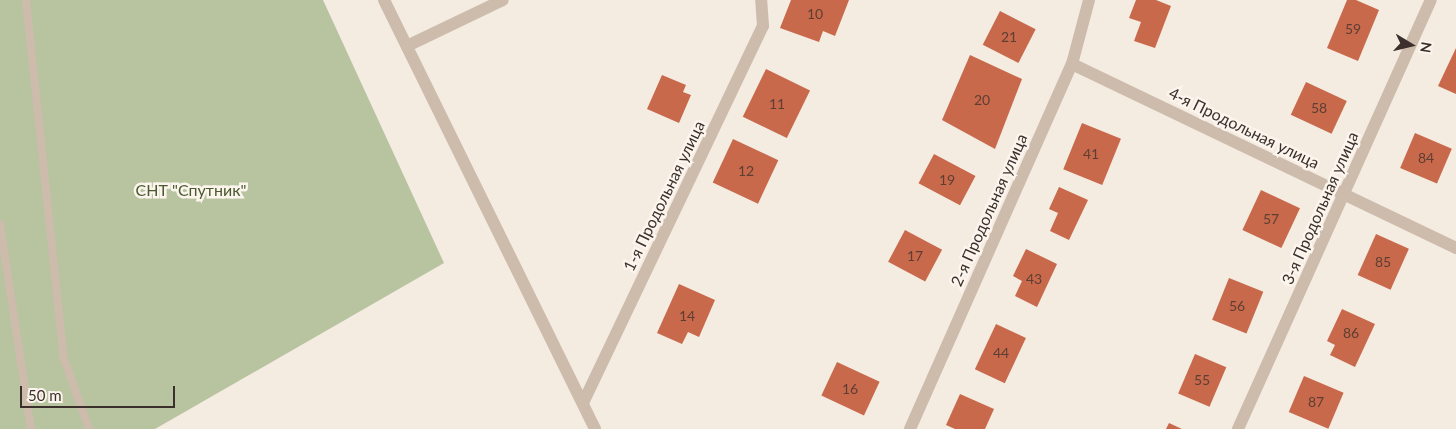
<!DOCTYPE html>
<html>
<head>
<meta charset="utf-8">
<style>
	body { margin:0 }
	#map { position:relative; width:1456px; height:429px; overflow:hidden; background:#f4ebe1; font-family:Lato,sans-serif }
	div>[style] { position:absolute }
	[style*='--x'] { left:calc(var(--x)*1px); top:calc(var(--y)*1px); width:calc(var(--w)*1px); rotate:calc(var(--a)*1deg) }
	.green>* { inset:0; background:#b8c4a0 }
	.building>* { inset:0; background:#c8694b; transform-origin:0 0 }
	.lane>* { height:8px; margin:-4px; padding:0 4px; transform-origin:4px; border-radius:4px; background:#cdbbac }
	.street>* { height:12px; margin:-6px; padding:0 6px; transform-origin:6px; border-radius:6px; background:#cdbbac }
	span { translate:-50% -50%; white-space:nowrap; text-align:center; line-height:1.15; -webkit-text-stroke:5px #fbf5ee; paint-order:stroke }
	.number-label { font-size:14px; color:#5e3e33 }
	.number-label span { -webkit-text-stroke-width:0 }
	.street-label { font-size:16px; color:#3b302b }
	.park-label { font-size:16px; color:#4a5a2e }
	.north { position:absolute; left:1386px; top:20px; width:50px; height:50px; -webkit-text-stroke:4px #fbf5ee; paint-order:stroke; rotate:99deg; font-size:14px; font-weight:700; line-height:20px; text-align:center; color:#3b302b }
	.north::after { content:''; display:block; margin:auto; width:18px; height:22px; background:#3b302b; clip-path:polygon(50% 0,100% 100%,50% 72%,0 100%) }
	.scale { position:absolute; left:20px; top:386px; width:155px; height:22px; box-sizing:border-box; border:2px solid #3b302b; border-top:0; padding-left:6px; font-size:15px; line-height:18px; white-space:nowrap; color:#3b302b; -webkit-text-stroke:4px #fbf5ee; paint-order:stroke }
</style>
</head>
<body>
<div id="map">
	<div class="green">
		<i style="clip-path:polygon(0 0,323px 0,444px 263px,155px 429px,0 429px)"></i>
	</div>
	<div class="building">
		<i style="clip-path:polygon(791px 0,849px 0,835px 36px,823px 31px,819px 42px,780px 28px)"></i>
		<i style="clip-path:polygon(1136px 0,1156px 0,1171px 6px,1155px 48px,1134px 41px,1141px 22px,1129px 18px)"></i>
		<i style="clip-path:polygon(1347px 0,1356px 0,1379px 10px,1358px 61px,1327px 48px)"></i>
		<i style="left:1000px;top:11px;width:40px;height:38px;rotate:27deg"></i>
		<i style="clip-path:polygon(1456px 48px,1456px 94px,1438px 86px)"></i>
		<i style="clip-path:polygon(970px 55px,1022px 79px,995px 149px,942px 120px)"></i>
		<i style="left:766px;top:69px;width:49px;height:53px;rotate:26deg"></i>
		<i style="clip-path:polygon(662px 75px,686px 85px,683px 92px,691px 95px,679px 123px,647px 109px)"></i>
		<i style="left:1306px;top:82px;width:45px;height:36px;rotate:25deg"></i>
		<i style="left:1082px;top:123px;width:42px;height:50px;rotate:22deg"></i>
		<i style="left:1415px;top:133px;width:40px;height:38px;rotate:23deg"></i>
		<i style="left:733px;top:139px;width:50px;height:48px;rotate:25deg"></i>
		<i style="left:934px;top:154px;width:47px;height:33px;rotate:28deg"></i>
		<i style="clip-path:polygon(1059px 187px,1088px 200px,1069px 240px,1050px 231px,1058px 213px,1049px 209px)"></i>
		<i style="left:1261px;top:190px;width:43px;height:44px;rotate:25deg"></i>
		<i style="left:905px;top:230px;width:42px;height:36px;rotate:28deg"></i>
		<i style="left:1376px;top:234px;width:36px;height:45px;rotate:24deg"></i>
		<i style="clip-path:polygon(1026px 249px,1057px 264px,1037px 307px,1015px 296px,1022px 281px,1013px 276px)"></i>
		<i style="left:1229px;top:278px;width:37px;height:45px;rotate:22deg"></i>
		<i style="clip-path:polygon(679px 284px,715px 300px,699px 337px,688px 332px,682px 344px,657px 333px)"></i>
		<i style="clip-path:polygon(1342px 309px,1375px 324px,1355px 367px,1330px 355px,1335px 345px,1327px 341px)"></i>
		<i style="left:996px;top:324px;width:33px;height:50px;rotate:25deg"></i>
		<i style="left:1195px;top:354px;width:34px;height:43px;rotate:23deg"></i>
		<i style="left:837px;top:362px;width:47px;height:37px;rotate:25deg"></i>
		<i style="left:1304px;top:376px;width:43px;height:39px;rotate:23deg"></i>
		<i style="clip-path:polygon(960px 394px,994px 409px,985px 429px,955px 429px,946px 425px)"></i>
		<i style="clip-path:polygon(1169px 423px,1182px 429px,1166px 429px)"></i>
	</div>
	<div class="lane">
		<i style="--x:26;--y:0;--w:361;--a:84"></i>
		<i style="--x:64;--y:359;--w:74;--a:70.3"></i>
		<i style="--x:0;--y:224;--w:207;--a:81.4"></i>
	</div>
	<div class="street">
		<i style="--x:384;--y:0;--w:478;--a:63.8"></i>
		<i style="--x:407;--y:46;--w:106;--a:-25.6"></i>
		<i style="--x:1072;--y:64;--w:426;--a:25.6"></i>
		<i style="--x:583;--y:403;--w:418;--a:-64.5"></i>
		<i style="--x:763;--y:26;--w:26;--a:-94"></i>
		<i style="--x:910;--y:429;--w:399;--a:-66.1"></i>
		<i style="--x:1072;--y:64;--w:66;--a:-75.1"></i>
		<i style="--x:1238;--y:429;--w:470;--a:-65.8"></i>
	</div>
	<div class="number-label">
		<span style="left:815px;top:14px">10</span>
		<span style="left:1353px;top:29px">59</span>
		<span style="left:1009px;top:37px">21</span>
		<span style="left:982px;top:100px">20</span>
		<span style="left:777px;top:104px">11</span>
		<span style="left:1319px;top:108px">58</span>
		<span style="left:1091px;top:154px">41</span>
		<span style="left:1426px;top:158px">84</span>
		<span style="left:746px;top:171px">12</span>
		<span style="left:947px;top:180px">19</span>
		<span style="left:1271px;top:219px">57</span>
		<span style="left:915px;top:256px">17</span>
		<span style="left:1383px;top:262px">85</span>
		<span style="left:1034px;top:279px">43</span>
		<span style="left:1237px;top:306px">56</span>
		<span style="left:687px;top:316px">14</span>
		<span style="left:1351px;top:333px">86</span>
		<span style="left:1001px;top:353px">44</span>
		<span style="left:1202px;top:380px">55</span>
		<span style="left:850px;top:389px">16</span>
		<span style="left:1316px;top:402px">87</span>
	</div>
	<div class="street-label">
		<span style="left:1244px;top:128px;rotate:26deg">4-я Продольная улица</span>
		<span style="left:664px;top:196px;rotate:-64deg">1-я Продольная улица</span>
		<span style="left:1320px;top:208px;rotate:-66deg">3-я Продольная улица</span>
		<span style="left:989px;top:210px;rotate:-66deg">2-я Продольная улица</span>
	</div>
	<div class="park-label">
		<span style="left:191px;top:190px">СНТ "Спутник"</span>
	</div>
	<div class="north">N</div>
	<div class="scale">50 m</div>
</div>
</body>
</html>
